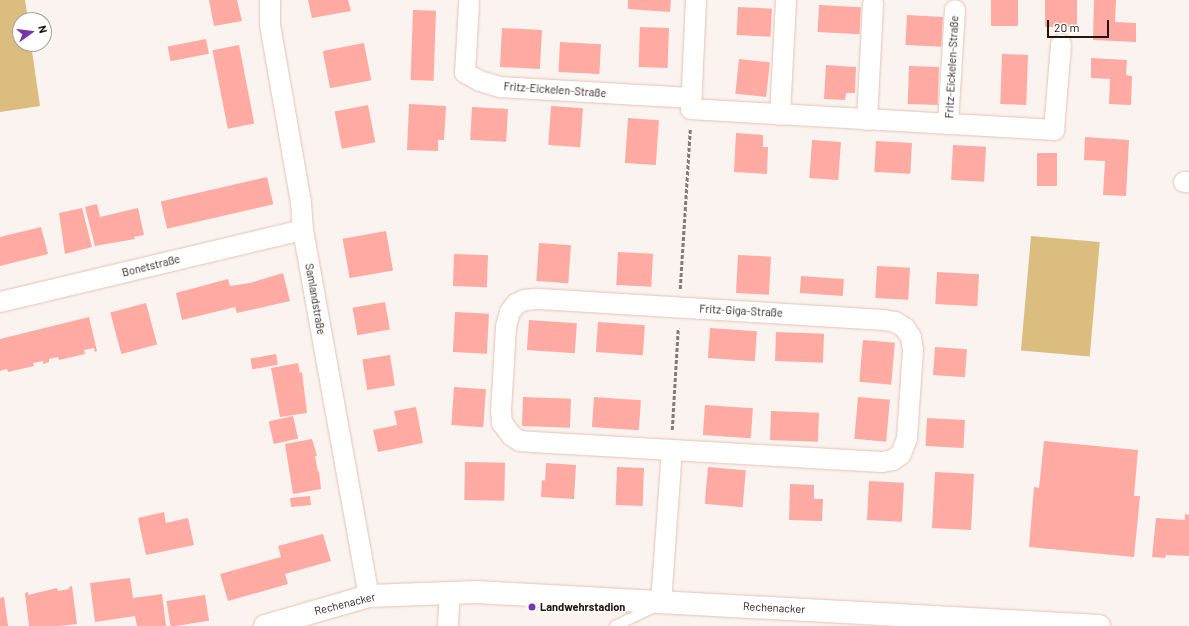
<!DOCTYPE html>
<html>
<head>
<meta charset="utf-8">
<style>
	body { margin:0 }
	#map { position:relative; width:1189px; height:626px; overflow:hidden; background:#faf3ef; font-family:Barlow,sans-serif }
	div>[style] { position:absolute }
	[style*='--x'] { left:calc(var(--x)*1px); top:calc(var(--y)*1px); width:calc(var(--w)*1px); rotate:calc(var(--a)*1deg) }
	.green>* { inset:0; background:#dabd7f; transform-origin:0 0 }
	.building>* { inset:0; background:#ffaaa2; transform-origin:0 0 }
	.path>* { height:2.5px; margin-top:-1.25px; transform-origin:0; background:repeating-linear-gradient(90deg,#847b76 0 4px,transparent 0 6px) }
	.roads { filter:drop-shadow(0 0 1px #e6c2b2) drop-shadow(0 0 1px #e6c2b2) }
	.service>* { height:10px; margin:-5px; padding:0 5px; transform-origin:5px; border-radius:5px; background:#fff }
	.minor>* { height:20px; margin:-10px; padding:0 10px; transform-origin:10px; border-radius:10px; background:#fff }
	.tertiary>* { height:22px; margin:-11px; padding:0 11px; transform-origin:11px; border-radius:11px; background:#fff }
	.dots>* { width:11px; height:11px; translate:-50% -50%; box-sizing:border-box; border:2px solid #fff; border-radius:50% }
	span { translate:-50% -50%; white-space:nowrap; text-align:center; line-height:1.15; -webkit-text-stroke:3px #fff; paint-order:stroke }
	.street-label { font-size:11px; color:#21150f }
	.poi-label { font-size:11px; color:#21150f; font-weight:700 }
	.left { translate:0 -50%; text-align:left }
	.north { position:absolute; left:12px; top:12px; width:40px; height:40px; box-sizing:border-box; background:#fff; border:1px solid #a6a19f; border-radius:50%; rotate:76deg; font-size:11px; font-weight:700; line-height:16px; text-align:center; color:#21150f }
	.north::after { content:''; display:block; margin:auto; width:14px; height:18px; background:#7537ad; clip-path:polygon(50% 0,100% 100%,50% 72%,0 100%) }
	.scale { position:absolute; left:1047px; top:20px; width:62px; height:18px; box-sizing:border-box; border:2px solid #21150f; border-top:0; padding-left:5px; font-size:12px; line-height:14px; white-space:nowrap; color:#21150f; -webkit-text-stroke:3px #fff; paint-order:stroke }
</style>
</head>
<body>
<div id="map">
	<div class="green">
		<i style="clip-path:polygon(0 0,25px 0,28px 20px,20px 20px,20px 44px,31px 44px,40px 106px,0 112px)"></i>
		<i style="left:1031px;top:236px;width:69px;height:115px;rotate:5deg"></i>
	</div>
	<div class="building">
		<i style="clip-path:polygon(209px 0,237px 0,242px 21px,214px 26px)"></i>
		<i style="clip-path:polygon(308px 0,348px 0,351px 11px,312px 18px)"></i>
		<i style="clip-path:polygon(628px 0,671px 0,670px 12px,628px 9px)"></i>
		<i style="left:991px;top:0;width:27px;height:26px"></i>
		<i style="left:1045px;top:0;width:32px;height:27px"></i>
		<i style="clip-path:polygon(1094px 0,1116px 0,1115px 22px,1136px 23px,1136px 42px,1093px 40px)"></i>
		<i style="left:819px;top:5px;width:42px;height:27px;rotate:3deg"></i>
		<i style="left:738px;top:7px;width:34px;height:28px;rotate:3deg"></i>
		<i style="left:413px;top:10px;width:23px;height:70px;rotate:2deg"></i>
		<i style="left:907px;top:15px;width:36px;height:30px;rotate:3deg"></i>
		<i style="left:640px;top:27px;width:29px;height:40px;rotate:2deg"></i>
		<i style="left:502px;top:28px;width:40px;height:39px;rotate:3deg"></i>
		<i style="left:206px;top:39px;width:15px;height:39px;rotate:79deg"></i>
		<i style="left:560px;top:42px;width:41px;height:30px;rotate:3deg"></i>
		<i style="left:364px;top:43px;width:38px;height:42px;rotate:79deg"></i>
		<i style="left:239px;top:45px;width:80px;height:27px;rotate:79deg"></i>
		<i style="left:1002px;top:54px;width:26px;height:50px;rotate:2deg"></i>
		<i style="clip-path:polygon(1091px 58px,1127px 60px,1126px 75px,1132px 76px,1131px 105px,1109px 104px,1110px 79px,1091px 78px)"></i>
		<i style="left:739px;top:59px;width:31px;height:35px;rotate:6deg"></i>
		<i style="clip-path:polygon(826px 65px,856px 67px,855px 93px,846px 93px,845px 100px,824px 99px)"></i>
		<i style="left:909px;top:66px;width:30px;height:38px;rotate:2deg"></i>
		<i style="clip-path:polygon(409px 104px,446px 106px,444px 140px,438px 140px,438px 151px,407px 150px)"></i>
		<i style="left:368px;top:105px;width:38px;height:34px;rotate:79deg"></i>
		<i style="left:551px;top:106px;width:32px;height:39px;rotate:4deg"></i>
		<i style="left:472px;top:107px;width:36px;height:33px;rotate:3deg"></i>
		<i style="left:628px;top:118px;width:31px;height:45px;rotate:4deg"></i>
		<i style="clip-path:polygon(736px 133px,763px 135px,763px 147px,768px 147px,767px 174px,734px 172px)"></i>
		<i style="clip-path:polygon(1085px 137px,1129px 140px,1126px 196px,1103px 195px,1105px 161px,1084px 160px)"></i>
		<i style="left:812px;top:140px;width:29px;height:38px;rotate:4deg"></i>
		<i style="left:876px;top:141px;width:36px;height:31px;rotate:3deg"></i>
		<i style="left:953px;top:145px;width:33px;height:35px;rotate:3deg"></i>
		<i style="left:1037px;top:153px;width:20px;height:33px"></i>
		<i style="left:267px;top:177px;width:28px;height:109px;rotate:77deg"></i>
		<i style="clip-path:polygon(97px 204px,100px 217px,138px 208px,144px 235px,134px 237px,135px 239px,95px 246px,85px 207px)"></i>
		<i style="clip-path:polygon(82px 208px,92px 247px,65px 254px,59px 213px)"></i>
		<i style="clip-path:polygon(41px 227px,48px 254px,0 266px,0 237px)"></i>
		<i style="left:386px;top:231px;width:40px;height:44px;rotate:80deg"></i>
		<i style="left:539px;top:243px;width:32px;height:38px;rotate:4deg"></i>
		<i style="left:618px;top:252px;width:35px;height:33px;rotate:3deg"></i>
		<i style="left:454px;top:254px;width:34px;height:32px;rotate:2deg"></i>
		<i style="left:738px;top:255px;width:33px;height:38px;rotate:3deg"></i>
		<i style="left:877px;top:266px;width:33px;height:32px;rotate:3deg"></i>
		<i style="left:937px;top:272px;width:42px;height:32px;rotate:3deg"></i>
		<i style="clip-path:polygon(283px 273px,290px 301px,237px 313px,235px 307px,182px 320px,176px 293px,228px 279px,230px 286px,250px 283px)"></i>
		<i style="left:801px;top:276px;width:43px;height:17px;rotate:4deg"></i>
		<i style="left:385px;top:302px;width:28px;height:33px;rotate:80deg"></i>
		<i style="left:146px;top:303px;width:43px;height:37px;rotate:75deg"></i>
		<i style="left:455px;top:312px;width:34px;height:40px;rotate:3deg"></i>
		<i style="clip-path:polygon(89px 317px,97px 351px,95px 352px,94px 348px,84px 350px,85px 354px,59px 360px,58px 357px,49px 359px,49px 362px,43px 364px,43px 361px,33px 363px,34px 366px,8px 372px,7px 369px,0 371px,0 339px)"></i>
		<i style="left:529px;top:320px;width:48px;height:30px;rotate:4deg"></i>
		<i style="left:598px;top:322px;width:47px;height:30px;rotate:4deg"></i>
		<i style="left:710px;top:328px;width:47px;height:30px;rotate:4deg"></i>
		<i style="left:776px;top:332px;width:48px;height:29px;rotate:2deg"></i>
		<i style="left:863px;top:340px;width:32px;height:42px;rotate:5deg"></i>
		<i style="left:935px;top:347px;width:32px;height:28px;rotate:4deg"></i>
		<i style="left:276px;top:354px;width:11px;height:26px;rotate:80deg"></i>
		<i style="left:390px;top:355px;width:31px;height:28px;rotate:81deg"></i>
		<i style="clip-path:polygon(298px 363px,300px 373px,302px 372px,307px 413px,280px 417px,271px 368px)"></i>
		<i style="left:454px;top:387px;width:32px;height:38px;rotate:4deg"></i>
		<i style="left:523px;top:397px;width:48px;height:29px;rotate:2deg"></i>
		<i style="left:594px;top:397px;width:47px;height:30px;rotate:4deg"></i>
		<i style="left:858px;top:397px;width:32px;height:42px;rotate:5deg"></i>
		<i style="left:705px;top:405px;width:48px;height:30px;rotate:4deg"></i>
		<i style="clip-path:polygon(416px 407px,423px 443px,378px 452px,373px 430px,397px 425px,394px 411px)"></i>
		<i style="left:771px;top:411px;width:48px;height:29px;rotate:2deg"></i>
		<i style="left:293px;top:416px;width:23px;height:25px;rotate:77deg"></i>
		<i style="left:927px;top:418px;width:38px;height:28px;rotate:3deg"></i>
		<i style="clip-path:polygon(312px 439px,317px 456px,315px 456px,318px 472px,319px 471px,321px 489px,293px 494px,285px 444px)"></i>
		<i style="clip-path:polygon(1044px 441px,1138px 450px,1134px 496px,1140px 496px,1134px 557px,1029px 547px,1034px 487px,1039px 488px)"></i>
		<i style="left:465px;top:462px;width:40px;height:38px;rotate:1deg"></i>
		<i style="clip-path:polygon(546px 463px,576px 465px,574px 499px,541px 497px,542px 480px,545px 481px)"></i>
		<i style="left:617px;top:467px;width:27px;height:38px;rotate:2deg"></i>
		<i style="left:708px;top:467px;width:38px;height:37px;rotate:5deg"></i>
		<i style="left:935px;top:472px;width:39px;height:56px;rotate:3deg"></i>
		<i style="left:869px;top:481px;width:35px;height:39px;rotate:3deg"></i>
		<i style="clip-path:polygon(790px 484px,814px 485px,814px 499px,823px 499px,822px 521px,789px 520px)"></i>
		<i style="left:310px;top:496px;width:9px;height:20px;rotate:84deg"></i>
		<i style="clip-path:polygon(164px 512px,166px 523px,188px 518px,194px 545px,146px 555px,138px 518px)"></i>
		<i style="clip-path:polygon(1185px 514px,1189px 515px,1189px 556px,1166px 555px,1165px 558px,1152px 557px,1156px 518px,1185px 520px)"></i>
		<i style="clip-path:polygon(323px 534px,331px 561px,285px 574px,288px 584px,228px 601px,220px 574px,281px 557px,278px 546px)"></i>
		<i style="clip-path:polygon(130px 578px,133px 598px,162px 594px,166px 626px,137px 626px,135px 616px,95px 622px,90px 583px)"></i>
		<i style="clip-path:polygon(72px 586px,77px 624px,59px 626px,29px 626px,25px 593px,28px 592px,28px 595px,57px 588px,58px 591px,69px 589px,69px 587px)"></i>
		<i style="left:205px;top:595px;width:26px;height:39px;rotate:81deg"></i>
		<i style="clip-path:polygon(4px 597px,8px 626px,0 626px,0 598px)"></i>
	</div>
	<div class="path">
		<i style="--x:680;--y:289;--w:161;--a:-86.4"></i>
		<i style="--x:672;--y:430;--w:102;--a:-86.6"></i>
	</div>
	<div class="roads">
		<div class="service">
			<i style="--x:615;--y:626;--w:43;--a:-26"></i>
		</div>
		<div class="minor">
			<i style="--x:270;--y:0;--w:25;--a:90"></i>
			<i style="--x:270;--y:25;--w:180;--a:80.1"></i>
			<i style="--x:301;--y:202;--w:28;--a:86"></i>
			<i style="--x:303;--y:230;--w:372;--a:79.8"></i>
			<i style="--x:696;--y:0;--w:109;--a:92.6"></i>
			<i style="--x:691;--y:109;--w:364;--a:3.3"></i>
			<i style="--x:1054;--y:130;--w:86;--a:-85.3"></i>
			<i style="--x:469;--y:4;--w:69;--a:93.3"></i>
			<i style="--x:465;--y:73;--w:17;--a:28"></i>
			<i style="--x:480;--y:81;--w:21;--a:17"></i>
			<i style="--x:500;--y:87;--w:191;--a:3.3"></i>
			<i style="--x:780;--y:115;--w:115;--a:-87"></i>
			<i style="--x:867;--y:120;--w:116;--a:-87"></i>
			<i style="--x:948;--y:124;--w:114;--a:-86.5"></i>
			<i style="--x:1184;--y:182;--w:5;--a:0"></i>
			<i style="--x:0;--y:302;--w:311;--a:-13.4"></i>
			<i style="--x:661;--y:603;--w:153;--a:-85.9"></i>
			<i style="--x:672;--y:450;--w:210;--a:3.3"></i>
			<i style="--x:882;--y:462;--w:11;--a:-10"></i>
			<i style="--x:893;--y:460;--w:10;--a:-37"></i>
			<i style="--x:901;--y:454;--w:17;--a:-69"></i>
			<i style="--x:907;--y:438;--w:88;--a:-86.1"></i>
			<i style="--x:913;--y:350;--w:13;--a:-99"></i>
			<i style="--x:911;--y:337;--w:11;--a:-124"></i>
			<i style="--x:905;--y:328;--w:12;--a:-149"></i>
			<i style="--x:895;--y:322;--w:11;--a:-170"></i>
			<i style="--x:884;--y:320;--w:349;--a:-176.5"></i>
			<i style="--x:536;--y:299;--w:11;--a:175"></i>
			<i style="--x:525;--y:300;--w:10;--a:156"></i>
			<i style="--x:516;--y:304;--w:10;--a:127"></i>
			<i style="--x:510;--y:312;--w:16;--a:105"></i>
			<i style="--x:506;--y:327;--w:84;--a:93.4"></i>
			<i style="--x:501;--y:411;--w:12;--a:85"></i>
			<i style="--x:502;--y:423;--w:16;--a:52"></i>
			<i style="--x:512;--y:436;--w:9;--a:32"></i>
			<i style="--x:520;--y:441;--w:14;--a:4"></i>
			<i style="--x:534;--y:442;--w:138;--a:3.3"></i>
			<i style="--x:448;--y:626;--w:33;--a:-87"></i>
		</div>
		<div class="tertiary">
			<i style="--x:265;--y:626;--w:108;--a:-16.1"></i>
			<i style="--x:369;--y:596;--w:107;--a:-2.1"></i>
			<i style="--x:476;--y:592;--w:624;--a:3.12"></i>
		</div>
	</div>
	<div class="dots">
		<i style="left:532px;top:607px;background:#7537ad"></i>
	</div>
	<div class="street-label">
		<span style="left:952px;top:67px;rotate:-87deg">Fritz-Eickelen-Straße</span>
		<span style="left:555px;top:90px;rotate:4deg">Fritz-Eickelen-Straße</span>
		<span style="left:151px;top:266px;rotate:-14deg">Bonetstraße</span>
		<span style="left:315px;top:299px;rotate:80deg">Samlandstraße</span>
		<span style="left:741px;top:311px;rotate:3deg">Fritz-Giga-Straße</span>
		<span style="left:345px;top:604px;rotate:-14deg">Rechenacker</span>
		<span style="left:774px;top:608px;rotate:3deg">Rechenacker</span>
	</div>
	<div class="poi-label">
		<span class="left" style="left:540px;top:607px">Landwehrstadion</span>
	</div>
	<div class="north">N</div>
	<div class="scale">20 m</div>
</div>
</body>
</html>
